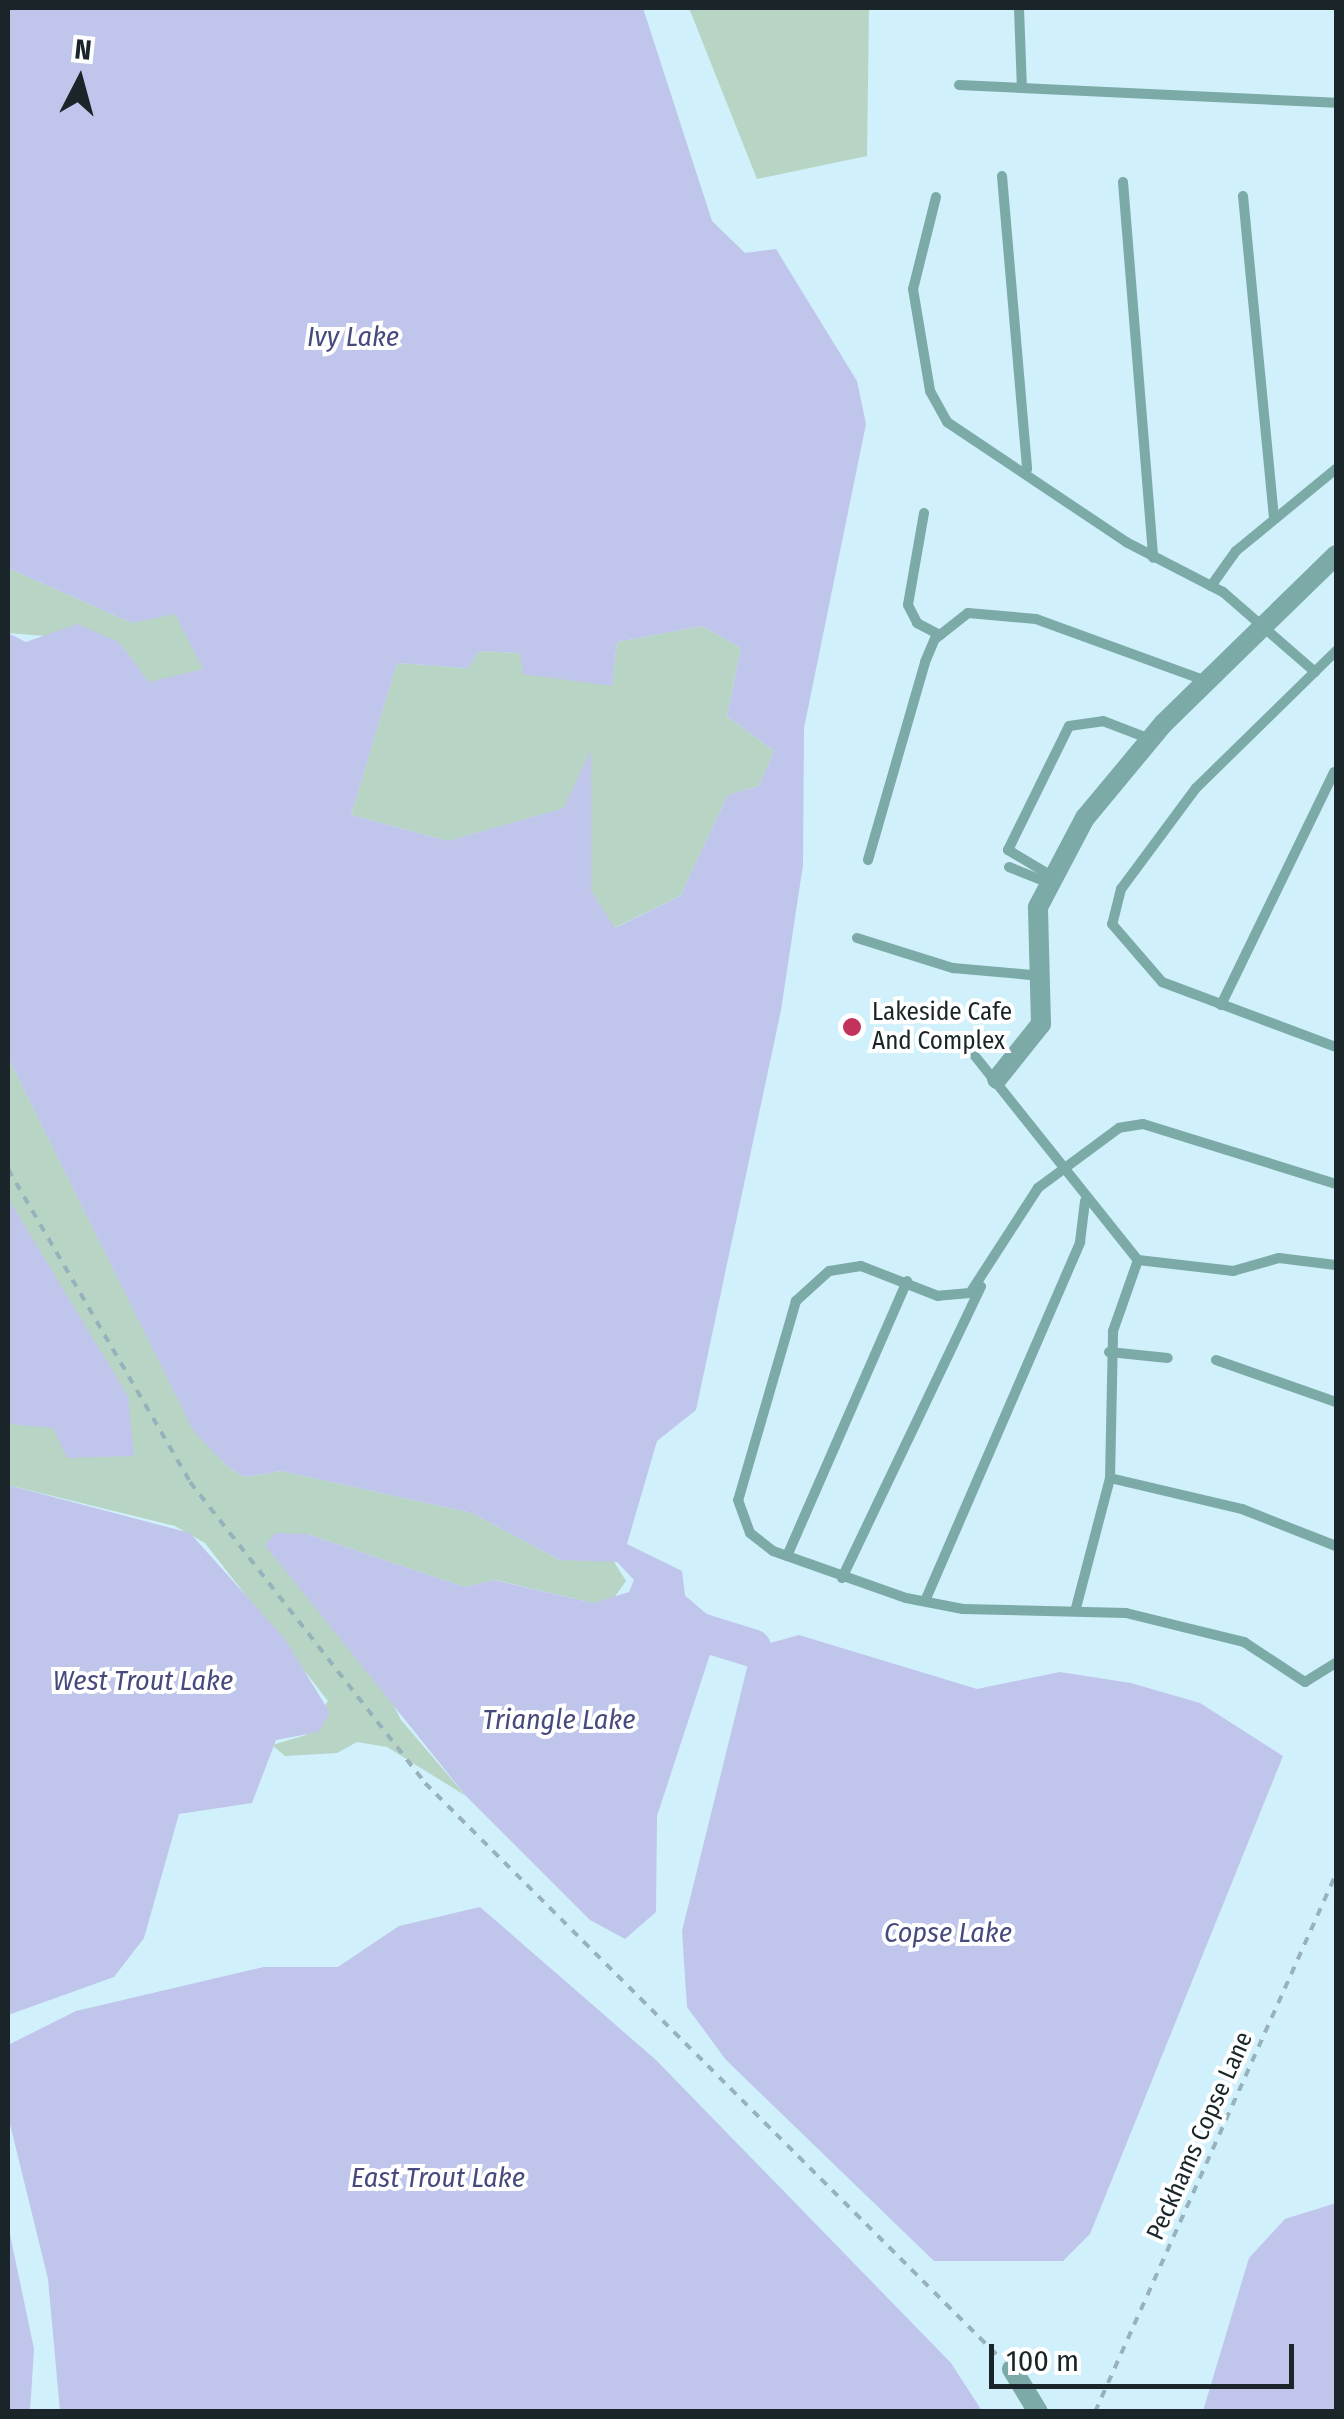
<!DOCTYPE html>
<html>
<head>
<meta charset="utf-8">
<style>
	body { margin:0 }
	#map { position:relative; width:1344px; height:2419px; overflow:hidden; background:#d0f0fb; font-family:"Fira Sans Condensed",sans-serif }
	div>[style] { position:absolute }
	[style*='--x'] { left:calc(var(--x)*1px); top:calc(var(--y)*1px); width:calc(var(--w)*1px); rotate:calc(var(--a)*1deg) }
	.green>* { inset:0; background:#b7d4c4 }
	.water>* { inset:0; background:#c0c5eb }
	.river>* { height:38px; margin:-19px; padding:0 19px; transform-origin:19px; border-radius:19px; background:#c0c5eb }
	.path>* { height:4px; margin-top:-2px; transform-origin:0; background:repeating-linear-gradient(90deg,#98b2bb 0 8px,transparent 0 16px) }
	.service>* { height:10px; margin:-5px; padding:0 5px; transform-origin:5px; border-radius:5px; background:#7baaa7 }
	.minor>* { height:20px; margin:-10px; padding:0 10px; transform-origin:10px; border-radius:10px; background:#7baaa7 }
	.dots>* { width:28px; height:28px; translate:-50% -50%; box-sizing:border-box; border:5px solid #fff; border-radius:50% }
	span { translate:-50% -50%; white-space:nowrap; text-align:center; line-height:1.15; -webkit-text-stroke:8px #fff; paint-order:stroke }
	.poi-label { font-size:25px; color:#192529 }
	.left { translate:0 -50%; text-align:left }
	.street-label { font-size:25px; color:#192529 }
	.water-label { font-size:28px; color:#464a7d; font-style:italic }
	.frame { position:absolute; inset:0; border:10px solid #192529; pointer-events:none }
	.north { position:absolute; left:30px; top:30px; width:100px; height:100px; -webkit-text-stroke:8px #fff; paint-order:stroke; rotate:6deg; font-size:28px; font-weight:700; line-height:40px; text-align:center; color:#192529 }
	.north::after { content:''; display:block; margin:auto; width:35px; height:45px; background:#192529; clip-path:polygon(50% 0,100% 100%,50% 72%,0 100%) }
	.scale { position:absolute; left:989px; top:2344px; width:305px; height:45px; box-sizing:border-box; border:5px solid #192529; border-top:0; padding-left:12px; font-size:30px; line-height:35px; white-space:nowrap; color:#192529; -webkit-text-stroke:8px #fff; paint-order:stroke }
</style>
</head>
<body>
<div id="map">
	<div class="green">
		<i style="clip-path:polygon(689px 8px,869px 8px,867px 156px,757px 179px)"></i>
		<i style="clip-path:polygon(8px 568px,132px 623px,175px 613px,204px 669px,149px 683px,119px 642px,8px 633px)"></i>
		<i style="clip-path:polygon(702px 626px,741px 648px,727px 716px,774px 751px,759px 786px,728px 795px,680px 896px,614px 928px,591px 891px,591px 753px,565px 808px,448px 841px,351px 815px,397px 663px,468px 668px,479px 651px,521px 653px,612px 685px,617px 642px)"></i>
		<i style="clip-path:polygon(8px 1057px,194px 1431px,226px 1465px,244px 1477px,281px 1471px,472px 1513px,560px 1560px,613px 1560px,626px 1581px,611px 1602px,593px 1603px,495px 1580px,465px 1587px,307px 1534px,401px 1720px,466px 1796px,387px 1747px,357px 1742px,337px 1753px,285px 1756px,272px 1745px,306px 1735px,328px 1701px,205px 1543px,175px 1526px,8px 1485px)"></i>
	</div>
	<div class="water">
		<i style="clip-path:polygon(evenodd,8px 8px,643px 8px,712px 221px,745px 253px,776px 249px,857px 381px,866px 424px,804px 728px,803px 865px,781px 1010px,696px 1410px,657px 1441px,627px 1544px,682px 1571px,687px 1611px,716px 1636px,657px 1816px,656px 1912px,625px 1939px,590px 1920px,466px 1796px,265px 1545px,275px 1533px,307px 1534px,465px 1587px,494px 1580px,593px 1603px,629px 1592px,634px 1580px,617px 1562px,560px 1560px,472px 1513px,281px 1471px,244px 1477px,226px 1465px,194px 1432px,8px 1057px,8px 633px,26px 642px,77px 624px,119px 642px,149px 682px,203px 669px,175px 614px,132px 623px,8px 568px,8px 8px,702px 626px,741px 648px,727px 716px,774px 751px,759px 786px,728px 795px,680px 896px,615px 928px,591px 891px,591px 750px,564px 808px,448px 841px,351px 815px,397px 663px,468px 668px,479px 651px,520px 653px,523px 674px,612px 686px,617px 642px,702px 626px)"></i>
		<i style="clip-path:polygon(8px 1198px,128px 1396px,134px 1456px,67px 1458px,53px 1428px,8px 1424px)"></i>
		<i style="clip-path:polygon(8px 1485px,190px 1533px,285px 1639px,330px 1713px,318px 1732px,276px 1740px,252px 1803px,179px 1814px,144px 1938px,114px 1977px,8px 2015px)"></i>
		<i style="clip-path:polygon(799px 1635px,977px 1689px,1060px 1672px,1131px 1683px,1200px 1703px,1283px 1756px,1090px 2234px,1063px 2261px,934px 2261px,726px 2060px,687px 2007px,682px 1931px,752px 1648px)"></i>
		<i style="clip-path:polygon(480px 1907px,656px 2060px,951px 2363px,982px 2411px,60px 2411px,48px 2279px,8px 2116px,8px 2045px,76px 2011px,264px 1967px,338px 1967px,399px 1926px)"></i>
		<i style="clip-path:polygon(1336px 2203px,1336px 2411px,1203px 2411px,1249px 2258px,1285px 2219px)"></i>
		<i style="clip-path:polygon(8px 2225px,34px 2349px,30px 2411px,8px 2411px)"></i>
	</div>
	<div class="river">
		<i style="--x:674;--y:1611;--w:30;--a:41"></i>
		<i style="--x:697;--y:1631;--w:58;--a:17.2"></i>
	</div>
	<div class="path">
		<i style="--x:8;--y:1169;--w:362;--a:59.8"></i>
		<i style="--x:190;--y:1482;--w:382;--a:52"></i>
		<i style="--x:425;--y:1783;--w:810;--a:45"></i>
		<i style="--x:1095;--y:2412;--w:590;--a:-65.87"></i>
	</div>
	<div class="service">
		<i style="--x:1019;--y:8;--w:80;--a:87.9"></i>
		<i style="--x:959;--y:85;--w:377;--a:2.7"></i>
		<i style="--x:1002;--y:176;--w:294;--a:85.1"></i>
		<i style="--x:1123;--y:182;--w:377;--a:85.4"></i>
		<i style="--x:1243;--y:196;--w:322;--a:84.5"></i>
		<i style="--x:936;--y:197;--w:95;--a:104"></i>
		<i style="--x:913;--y:289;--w:103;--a:80.5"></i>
		<i style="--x:930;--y:391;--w:35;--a:61"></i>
		<i style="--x:947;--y:422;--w:216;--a:33.8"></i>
		<i style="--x:1126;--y:542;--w:109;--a:27.3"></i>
		<i style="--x:1223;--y:592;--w:122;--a:41"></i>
		<i style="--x:924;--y:513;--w:93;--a:99.9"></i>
		<i style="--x:908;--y:605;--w:20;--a:63"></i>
		<i style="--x:917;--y:623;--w:26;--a:28"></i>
		<i style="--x:1211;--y:586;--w:43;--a:-54.5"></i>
		<i style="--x:1236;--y:551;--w:129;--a:-39.4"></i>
		<i style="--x:1336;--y:651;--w:196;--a:135.6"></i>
		<i style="--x:1196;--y:788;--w:126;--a:126.6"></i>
		<i style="--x:1121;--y:889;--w:36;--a:104"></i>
		<i style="--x:1112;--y:924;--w:77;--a:49.2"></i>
		<i style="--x:1162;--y:982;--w:186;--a:20.5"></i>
		<i style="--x:868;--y:860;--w:206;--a:-73.9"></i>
		<i style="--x:925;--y:662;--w:25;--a:-67"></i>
		<i style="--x:935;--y:639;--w:42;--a:-38.2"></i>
		<i style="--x:968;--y:613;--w:68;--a:5"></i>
		<i style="--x:1036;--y:619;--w:181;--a:20"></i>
		<i style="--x:1009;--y:867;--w:40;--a:22"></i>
		<i style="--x:1050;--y:875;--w:49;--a:-149.2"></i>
		<i style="--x:1008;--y:850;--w:138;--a:-63.8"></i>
		<i style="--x:1069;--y:726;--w:34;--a:-8"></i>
		<i style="--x:1103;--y:721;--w:50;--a:21"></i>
		<i style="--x:857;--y:938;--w:101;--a:17.4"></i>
		<i style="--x:953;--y:968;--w:89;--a:5.1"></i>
		<i style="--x:1221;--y:1005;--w:259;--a:-64.1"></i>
		<i style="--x:963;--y:1041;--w:280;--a:51.4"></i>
		<i style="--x:1138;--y:1260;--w:96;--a:6.6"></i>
		<i style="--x:1233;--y:1271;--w:48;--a:-15.8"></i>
		<i style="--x:1279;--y:1258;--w:57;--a:7"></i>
		<i style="--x:1336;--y:1184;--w:202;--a:-162.7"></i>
		<i style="--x:1143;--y:1124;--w:24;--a:171"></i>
		<i style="--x:1119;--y:1128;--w:101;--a:143.5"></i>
		<i style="--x:1038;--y:1188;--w:125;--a:122.9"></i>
		<i style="--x:970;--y:1293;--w:32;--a:175"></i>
		<i style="--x:938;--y:1296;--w:83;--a:-158.7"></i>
		<i style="--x:861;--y:1266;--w:32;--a:171"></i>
		<i style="--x:829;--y:1271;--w:45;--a:137.7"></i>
		<i style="--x:796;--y:1301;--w:207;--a:106.2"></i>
		<i style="--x:738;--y:1500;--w:35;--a:70"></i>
		<i style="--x:750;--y:1533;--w:29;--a:38"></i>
		<i style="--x:773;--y:1551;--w:141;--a:19.5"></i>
		<i style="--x:906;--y:1598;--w:58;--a:10.9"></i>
		<i style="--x:963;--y:1609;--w:163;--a:1.4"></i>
		<i style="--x:1126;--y:1613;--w:122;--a:13.8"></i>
		<i style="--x:1244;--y:1642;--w:73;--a:33.3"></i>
		<i style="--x:1305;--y:1682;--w:36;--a:-32"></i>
		<i style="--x:1109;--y:1352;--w:59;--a:5.8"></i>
		<i style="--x:1216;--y:1360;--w:127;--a:19.3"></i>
		<i style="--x:1110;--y:1478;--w:136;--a:13.2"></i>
		<i style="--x:1242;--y:1509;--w:101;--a:21.5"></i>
		<i style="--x:787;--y:1556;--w:300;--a:-66.4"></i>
		<i style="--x:842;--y:1578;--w:323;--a:-64.5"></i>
		<i style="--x:925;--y:1601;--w:391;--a:-66.6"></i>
		<i style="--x:1080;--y:1242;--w:41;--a:-83"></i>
		<i style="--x:1076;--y:1608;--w:134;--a:-75.3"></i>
		<i style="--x:1110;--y:1478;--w:147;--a:-88.8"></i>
		<i style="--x:1113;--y:1331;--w:75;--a:-70.6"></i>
	</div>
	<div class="minor">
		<i style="--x:997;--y:1079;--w:70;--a:-51.3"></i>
		<i style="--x:1041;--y:1024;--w:117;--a:-91.5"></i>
		<i style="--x:1038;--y:907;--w:101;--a:-62.2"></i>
		<i style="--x:1085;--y:818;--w:122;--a:-50.3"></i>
		<i style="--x:1163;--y:724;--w:242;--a:-44.3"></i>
		<i style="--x:1012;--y:2369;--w:50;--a:58.8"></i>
	</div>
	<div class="dots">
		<i style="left:852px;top:1027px;background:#c1325c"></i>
	</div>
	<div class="poi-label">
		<span class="left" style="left:872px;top:1027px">Lakeside Cafe<br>And Complex</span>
	</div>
	<div class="street-label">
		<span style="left:1200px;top:2136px;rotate:-66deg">Peckhams Copse Lane</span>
	</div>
	<div class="water-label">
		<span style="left:353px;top:337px">Ivy Lake</span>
		<span style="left:143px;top:1681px">West Trout Lake</span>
		<span style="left:559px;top:1720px">Triangle Lake</span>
		<span style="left:948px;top:1933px">Copse Lake</span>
		<span style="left:438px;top:2178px">East Trout Lake</span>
	</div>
	<div class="frame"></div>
	<div class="north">N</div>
	<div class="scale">100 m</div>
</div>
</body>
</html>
